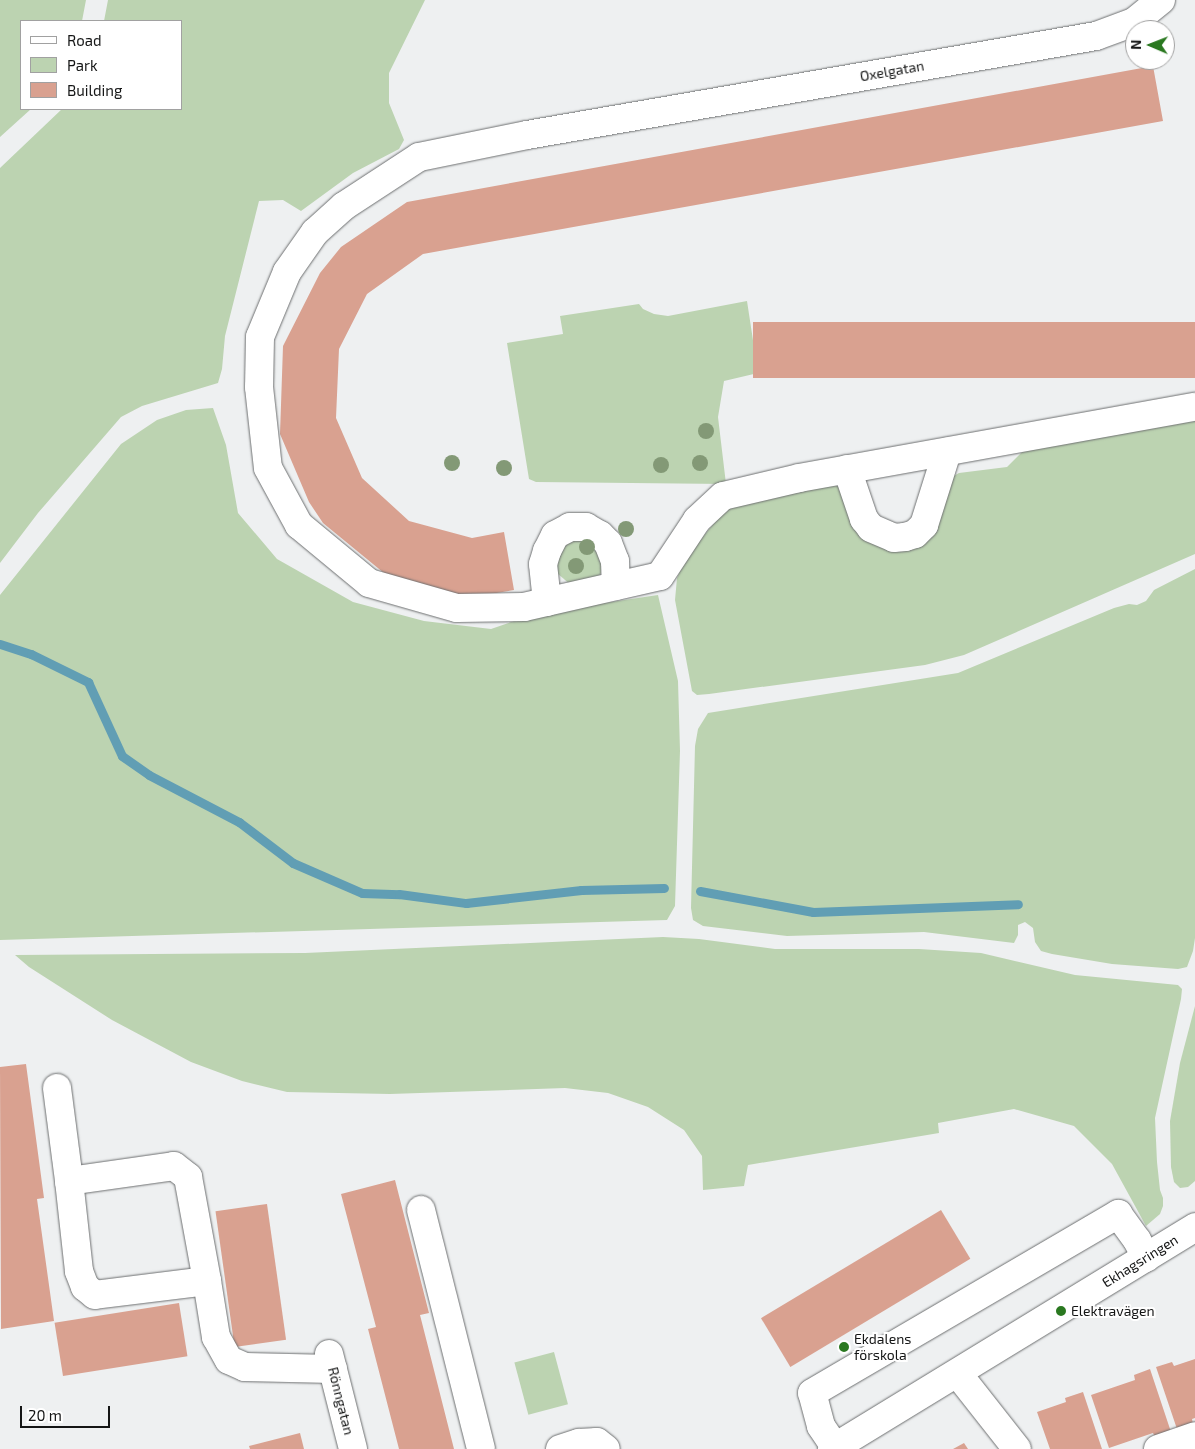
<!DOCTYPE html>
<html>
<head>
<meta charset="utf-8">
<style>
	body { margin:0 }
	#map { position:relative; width:1195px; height:1449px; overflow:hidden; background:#eef0f1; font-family:"Exo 2",sans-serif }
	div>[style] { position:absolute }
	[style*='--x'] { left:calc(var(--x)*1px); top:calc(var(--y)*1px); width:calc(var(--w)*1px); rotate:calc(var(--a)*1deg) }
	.green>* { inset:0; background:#bcd3b1; transform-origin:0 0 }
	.stream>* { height:9px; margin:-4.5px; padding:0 4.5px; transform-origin:4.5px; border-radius:4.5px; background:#619eb4 }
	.building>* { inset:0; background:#d9a190; transform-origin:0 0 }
	.roads { filter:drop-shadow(0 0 1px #6d6f70) drop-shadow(0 0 1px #6d6f70) }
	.minor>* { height:28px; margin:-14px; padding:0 14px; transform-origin:14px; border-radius:14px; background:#fff }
	.trees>* { width:16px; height:16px; margin:-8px; border-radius:50%; background:#839976 }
	.dots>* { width:14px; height:14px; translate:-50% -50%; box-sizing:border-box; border:2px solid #fff; border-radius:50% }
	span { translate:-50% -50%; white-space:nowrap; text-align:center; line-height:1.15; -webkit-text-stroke:4px #fff; paint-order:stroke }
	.street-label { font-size:14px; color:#141515 }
	.poi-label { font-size:14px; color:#141515 }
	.left { translate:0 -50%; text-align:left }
	.legend { position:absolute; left:20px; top:20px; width:162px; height:90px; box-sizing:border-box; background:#fff; border:1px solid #a1a1a1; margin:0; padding:6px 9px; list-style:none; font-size:15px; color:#141515 }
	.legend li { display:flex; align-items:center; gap:10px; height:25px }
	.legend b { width:25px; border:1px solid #a1a1a1 }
	.north { position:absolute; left:1125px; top:20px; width:50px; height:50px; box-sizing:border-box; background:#fff; border:1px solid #a1a1a1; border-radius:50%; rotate:271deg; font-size:14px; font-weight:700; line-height:20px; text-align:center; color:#141515 }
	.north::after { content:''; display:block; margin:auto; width:18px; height:22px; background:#2a7820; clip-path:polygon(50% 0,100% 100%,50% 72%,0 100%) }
	.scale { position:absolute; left:20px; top:1406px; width:90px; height:22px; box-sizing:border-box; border:2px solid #141515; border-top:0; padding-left:6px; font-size:15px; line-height:18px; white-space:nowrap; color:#141515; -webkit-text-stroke:4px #fff; paint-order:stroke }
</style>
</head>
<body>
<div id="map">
	<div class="green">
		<i style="clip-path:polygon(0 0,86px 0,82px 21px,21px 21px,21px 109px,31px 109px,0 137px)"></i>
		<i style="clip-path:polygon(108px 0,425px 0,389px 73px,389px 103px,404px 140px,399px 149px,353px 173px,301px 211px,283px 200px,259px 201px,225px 336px,222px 369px,218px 383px,142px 406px,121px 417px,38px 513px,0 563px,0 168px,62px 109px,181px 109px,181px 21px,104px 21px)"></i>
		<i style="clip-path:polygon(747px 301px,758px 373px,724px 381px,718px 417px,726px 484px,536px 482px,529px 479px,507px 343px,563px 334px,560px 316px,639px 304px,643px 309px,654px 314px,668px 316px)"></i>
		<i style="clip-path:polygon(213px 408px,226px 445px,238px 513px,277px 559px,353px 602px,424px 621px,491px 629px,537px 613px,658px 595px,678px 681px,680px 751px,675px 906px,667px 920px,0 940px,0 595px,121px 444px,157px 420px,186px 410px)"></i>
		<i style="clip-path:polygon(1195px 421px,1195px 554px,964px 655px,925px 665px,709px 694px,697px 695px,692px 691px,675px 600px,677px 578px,687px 556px,724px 511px,739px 501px,825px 485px,837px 486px,844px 488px,894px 550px,948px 479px,959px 473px,1007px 467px,1023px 451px)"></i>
		<i style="clip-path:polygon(568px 539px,591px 539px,605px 566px,596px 581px,571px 585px,558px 574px,555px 566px,557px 551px)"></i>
		<i style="clip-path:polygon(1195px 569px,1195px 938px,1193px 951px,1187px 967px,1178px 969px,1112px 964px,1052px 954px,1041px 951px,1035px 942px,1033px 928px,1025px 922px,1018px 925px,1018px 935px,1014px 943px,924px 932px,787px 936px,703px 926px,693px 920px,691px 908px,695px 746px,698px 729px,708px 713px,958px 673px,1114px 608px,1129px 604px,1137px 605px,1146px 601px,1154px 590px)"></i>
		<i style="clip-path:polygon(663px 937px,699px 939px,775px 949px,919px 949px,981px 953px,1075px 975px,1178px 985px,1182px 989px,1181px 999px,1155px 1118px,1157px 1162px,1160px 1190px,1163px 1198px,1163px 1206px,1160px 1214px,1146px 1226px,1112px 1164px,1074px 1126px,1014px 1109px,938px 1123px,939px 1133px,748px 1165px,744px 1186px,703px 1190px,702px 1156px,684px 1130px,648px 1107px,608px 1093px,565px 1088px,390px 1094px,287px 1092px,242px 1081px,191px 1062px,112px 1020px,29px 967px,15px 955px,305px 953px)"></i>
		<i style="clip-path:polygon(1195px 1006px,1195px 1181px,1188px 1187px,1180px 1188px,1174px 1182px,1171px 1167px,1170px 1121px,1180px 1063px)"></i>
		<i style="left:554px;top:1352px;width:54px;height:41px;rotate:75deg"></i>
	</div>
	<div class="stream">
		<i style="--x:0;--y:644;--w:33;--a:18"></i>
		<i style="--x:31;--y:654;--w:64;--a:26.2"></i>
		<i style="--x:88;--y:682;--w:81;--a:65.3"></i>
		<i style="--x:122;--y:756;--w:33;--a:35"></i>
		<i style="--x:149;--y:775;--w:102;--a:27.6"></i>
		<i style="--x:239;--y:822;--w:68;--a:37.2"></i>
		<i style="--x:293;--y:863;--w:75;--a:23.5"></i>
		<i style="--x:362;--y:893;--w:37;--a:2"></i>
		<i style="--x:399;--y:894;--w:68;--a:7.7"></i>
		<i style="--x:466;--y:903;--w:116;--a:-6.4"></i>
		<i style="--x:581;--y:890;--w:83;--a:-1.4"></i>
		<i style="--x:700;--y:891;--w:115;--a:10.5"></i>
		<i style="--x:813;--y:912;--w:205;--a:-2.2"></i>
	</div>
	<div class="building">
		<i style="clip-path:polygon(1153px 66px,1163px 121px,423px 254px,367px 294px,339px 349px,336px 418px,362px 478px,409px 521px,472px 538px,504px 532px,514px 590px,461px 599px,390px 578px,323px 523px,309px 502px,280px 434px,283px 346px,320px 273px,341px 247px,407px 202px)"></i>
		<i style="left:1195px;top:322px;width:56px;height:442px;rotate:90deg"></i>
		<i style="clip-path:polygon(26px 1064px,44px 1198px,37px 1199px,54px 1321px,1px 1329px,0 1067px)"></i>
		<i style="clip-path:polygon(395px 1180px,429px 1313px,420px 1315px,454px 1449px,399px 1449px,368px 1329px,376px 1327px,341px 1194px)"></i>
		<i style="left:267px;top:1204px;width:137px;height:52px;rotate:82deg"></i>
		<i style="left:941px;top:1210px;width:57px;height:210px;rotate:59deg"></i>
		<i style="left:179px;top:1303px;width:54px;height:126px;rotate:81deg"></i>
		<i style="clip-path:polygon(1195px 1359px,1195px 1418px,1192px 1419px,1193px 1424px,1177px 1429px,1156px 1367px,1172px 1362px,1174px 1366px)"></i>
		<i style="clip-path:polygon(1150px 1369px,1171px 1432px,1155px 1437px,1153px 1433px,1109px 1448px,1091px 1395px,1135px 1380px,1134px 1375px)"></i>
		<i style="clip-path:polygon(1083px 1392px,1102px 1449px,1050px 1449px,1037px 1412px,1066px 1402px,1065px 1398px)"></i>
		<i style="clip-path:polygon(300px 1433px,304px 1449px,250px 1449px,249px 1446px)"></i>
		<i style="clip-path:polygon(964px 1443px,968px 1449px,953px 1449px)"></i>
	</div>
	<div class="roads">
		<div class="minor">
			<i style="--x:1161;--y:0;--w:35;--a:141"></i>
			<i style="--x:1134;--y:22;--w:40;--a:159.8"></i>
			<i style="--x:1096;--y:36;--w:578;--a:170.13"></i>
			<i style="--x:527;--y:135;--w:110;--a:168.5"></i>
			<i style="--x:419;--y:157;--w:90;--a:146.8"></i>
			<i style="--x:344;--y:206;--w:39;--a:138"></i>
			<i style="--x:315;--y:232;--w:49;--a:125"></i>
			<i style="--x:287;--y:272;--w:70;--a:112.6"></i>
			<i style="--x:260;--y:337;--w:50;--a:91.1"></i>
			<i style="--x:259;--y:387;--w:81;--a:83.7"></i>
			<i style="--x:268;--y:468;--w:65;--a:61.5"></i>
			<i style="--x:299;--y:525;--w:91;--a:39.6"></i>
			<i style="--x:369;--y:583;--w:91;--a:15.9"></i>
			<i style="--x:457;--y:608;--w:67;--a:-0.9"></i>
			<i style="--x:524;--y:607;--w:139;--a:-12.8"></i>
			<i style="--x:660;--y:576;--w:67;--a:-56.5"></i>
			<i style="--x:697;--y:520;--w:35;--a:-43"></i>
			<i style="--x:723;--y:496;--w:78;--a:-13.3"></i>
			<i style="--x:799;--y:478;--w:402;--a:-10.2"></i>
			<i style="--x:847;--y:469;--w:53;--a:71.2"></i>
			<i style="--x:864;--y:519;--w:11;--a:52"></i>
			<i style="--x:871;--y:528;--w:25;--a:23"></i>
			<i style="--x:894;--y:538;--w:11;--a:-5"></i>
			<i style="--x:905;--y:537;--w:10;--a:-17"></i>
			<i style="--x:915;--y:534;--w:13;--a:-45"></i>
			<i style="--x:924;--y:525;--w:77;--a:-72.5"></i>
			<i style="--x:547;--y:602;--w:38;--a:-96"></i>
			<i style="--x:543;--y:564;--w:14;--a:-73"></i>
			<i style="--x:547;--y:551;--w:18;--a:-63"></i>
			<i style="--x:555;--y:535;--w:17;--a:-28"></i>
			<i style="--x:570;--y:527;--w:16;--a:0"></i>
			<i style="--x:586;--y:527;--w:16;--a:30"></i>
			<i style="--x:600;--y:535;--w:11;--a:45"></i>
			<i style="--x:608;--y:543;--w:19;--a:69"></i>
			<i style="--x:615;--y:561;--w:25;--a:88"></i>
			<i style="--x:57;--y:1088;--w:94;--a:82.6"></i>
			<i style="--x:421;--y:1210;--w:246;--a:75.9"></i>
			<i style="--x:207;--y:1281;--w:113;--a:172.9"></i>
			<i style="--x:95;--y:1295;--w:13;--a:-141"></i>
			<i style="--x:85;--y:1287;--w:17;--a:-111"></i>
			<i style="--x:79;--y:1271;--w:91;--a:-96.3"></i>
			<i style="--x:69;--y:1181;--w:106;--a:-8.1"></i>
			<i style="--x:174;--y:1166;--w:18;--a:38"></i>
			<i style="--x:188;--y:1177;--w:106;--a:79.6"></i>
			<i style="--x:207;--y:1281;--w:57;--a:80.9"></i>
			<i style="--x:216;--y:1337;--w:26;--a:61"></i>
			<i style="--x:229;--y:1360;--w:17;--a:24"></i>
			<i style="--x:245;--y:1367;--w:88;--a:1.3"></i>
			<i style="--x:329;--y:1354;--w:98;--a:75.8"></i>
			<i style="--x:958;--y:1374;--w:95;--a:51.8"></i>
			<i style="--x:835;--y:1447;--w:25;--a:-124"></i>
			<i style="--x:821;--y:1426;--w:34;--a:-105"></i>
			<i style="--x:812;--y:1393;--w:355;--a:-30.3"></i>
			<i style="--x:1118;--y:1214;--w:32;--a:54"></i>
			<i style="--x:1137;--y:1240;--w:20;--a:63"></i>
			<i style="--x:560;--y:1449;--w:20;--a:-18"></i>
			<i style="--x:579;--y:1443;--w:18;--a:-3"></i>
			<i style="--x:597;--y:1442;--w:11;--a:38"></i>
			<i style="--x:832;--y:1449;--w:426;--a:-31.4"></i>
			<i style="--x:1158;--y:1449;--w:39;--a:-19"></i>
		</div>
	</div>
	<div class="trees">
		<i style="left:706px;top:431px"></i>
		<i style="left:452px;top:463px"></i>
		<i style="left:700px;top:463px"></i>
		<i style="left:661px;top:465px"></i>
		<i style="left:504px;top:468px"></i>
		<i style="left:626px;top:529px"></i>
		<i style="left:587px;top:547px"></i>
		<i style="left:576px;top:566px"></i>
	</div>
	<div class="dots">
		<i style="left:1061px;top:1311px;background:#2a7820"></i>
		<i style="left:844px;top:1347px;background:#2a7820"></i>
	</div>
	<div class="street-label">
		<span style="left:892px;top:71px;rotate:-10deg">Oxelgatan</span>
		<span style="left:1140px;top:1261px;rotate:-32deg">Ekhagsringen</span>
		<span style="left:341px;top:1401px;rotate:76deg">Rönngatan</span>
	</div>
	<div class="poi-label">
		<span class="left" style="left:1071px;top:1311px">Elektravägen</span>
		<span class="left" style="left:854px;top:1347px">Ekdalens<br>förskola</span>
	</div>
	<ul class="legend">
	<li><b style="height:6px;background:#fff"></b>Road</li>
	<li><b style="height:14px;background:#bcd3b1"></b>Park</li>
	<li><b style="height:14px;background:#d9a190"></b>Building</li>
	</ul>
	<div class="north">N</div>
	<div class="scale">20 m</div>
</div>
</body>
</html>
